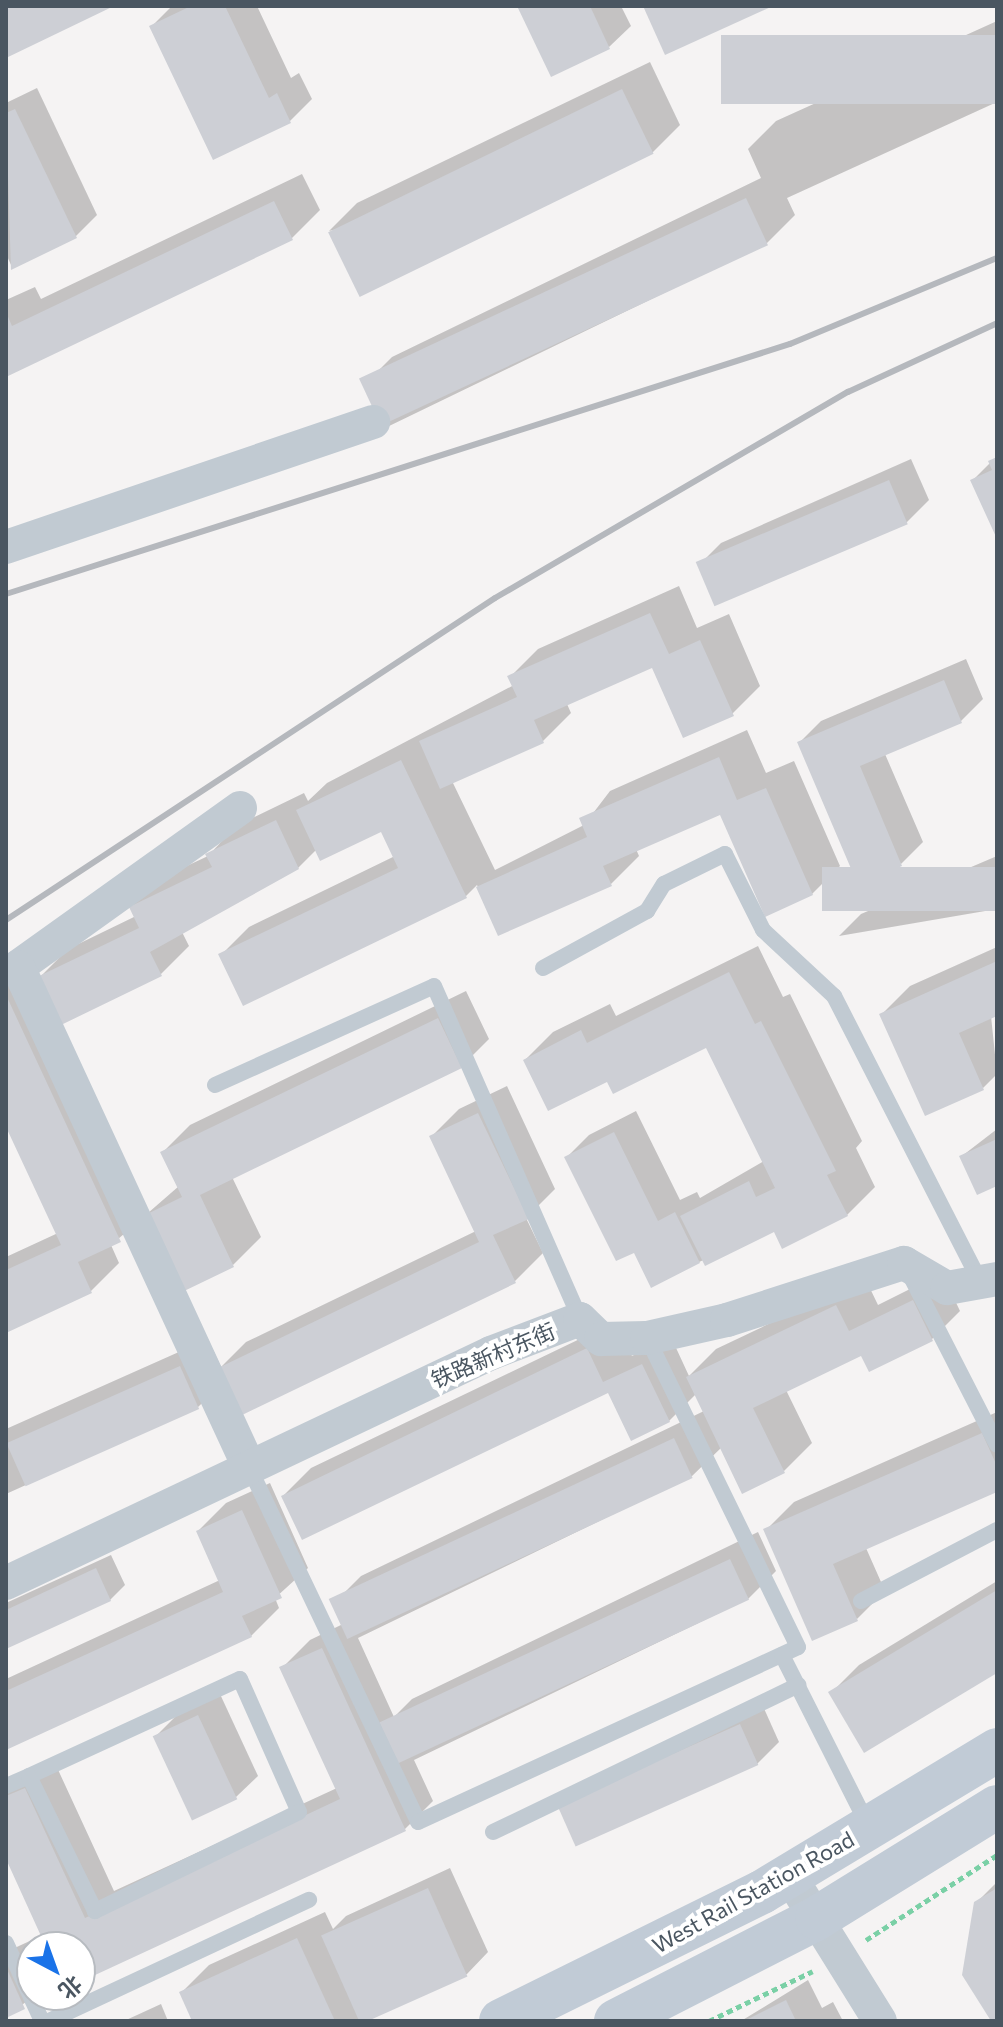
<!DOCTYPE html>
<html>
<head>
<meta charset="utf-8">
<style>
	body { margin:0 }
	#map { position:relative; width:1003px; height:2027px; overflow:hidden; background:#f5f3f3; font-family:Commissioner,"Noto Sans SC",sans-serif }
	div>[style] { position:absolute }
	[style*='--x'] { left:calc(var(--x)*1px); top:calc(var(--y)*1px); width:calc(var(--w)*1px); rotate:calc(var(--a)*1deg) }
	.shadow>* { inset:0; background:#0003 }
	.building>* { inset:0; background:#cdcfd5; transform-origin:0 0 }
	.path>* { height:5px; margin-top:-2.5px; transform-origin:0; background:repeating-linear-gradient(90deg,#7ad0a6 0 6px,transparent 0 10px) }
	.service>* { height:16px; margin:-8px; padding:0 8px; transform-origin:8px; border-radius:8px; background:#c1cad2 }
	.minor>* { height:34px; margin:-17px; padding:0 17px; transform-origin:17px; border-radius:17px; background:#c1cad2 }
	.secondary>* { height:44px; margin:-22px; padding:0 22px; transform-origin:22px; border-radius:22px; background:#c1cbd6 }
	.rail>* { height:6px; margin:-3px; padding:0 3px; transform-origin:3px; border-radius:3px; background:#b5b8bd }
	span { translate:-50% -50%; white-space:nowrap; text-align:center; line-height:1.15; -webkit-text-stroke:8px #fff; paint-order:stroke }
	.street-label { font-size:22px; color:#4a5661 }
	.frame { position:absolute; inset:0; border:8px solid #4a5661; pointer-events:none }
	.north { position:absolute; left:16px; top:1931px; width:80px; height:80px; box-sizing:border-box; background:#fff; border:2px solid #b7bbc0; border-radius:50%; rotate:139deg; font-size:22px; font-weight:700; line-height:32px; text-align:center; color:#4a5661 }
	.north::after { content:''; display:block; margin:auto; width:28px; height:36px; background:#1a73e8; clip-path:polygon(50% 0,100% 100%,50% 72%,0 100%) }
</style>
</head>
<body>
<div id="map">
	<div class="shadow">
		<i style="clip-path:polygon(172px 6px,257px 6px,291px 78px,299px 73px,312px 99px,290px 121px,214px 158px,152px 26px)"></i>
		<i style="clip-path:polygon(520px 6px,621px 6px,631px 26px,609px 47px)"></i>
		<i style="clip-path:polygon(997px 21px,997px 102px,787px 198px,795px 215px,767px 243px,385px 428px,364px 385px,392px 357px,761px 178px,748px 149px,776px 121px)"></i>
		<i style="clip-path:polygon(650px 62px,680px 125px,652px 153px,329px 231px,357px 203px)"></i>
		<i style="clip-path:polygon(37px 88px,97px 215px,75px 237px,12px 267px,6px 254px,6px 103px)"></i>
		<i style="clip-path:polygon(302px 174px,320px 210px,292px 238px,6px 374px,6px 300px,35px 287px,41px 299px)"></i>
		<i style="clip-path:polygon(997px 456px,997px 534px,973px 480px)"></i>
		<i style="clip-path:polygon(911px 459px,929px 500px,907px 522px,699px 565px,721px 543px)"></i>
		<i style="clip-path:polygon(679px 586px,697px 628px,729px 614px,760px 686px,732px 714px,653px 665px,567px 704px,571px 713px,543px 741px,452px 781px,495px 870px,584px 825px,610px 791px,747px 730px,766px 773px,794px 761px,840px 866px,812px 894px,721px 812px,636px 849px,639px 856px,611px 884px,499px 934px,477px 885px,466px 896px,221px 955px,249px 927px,395px 856px,382px 829px,317px 849px,298px 868px,182px 932px,189px 946px,161px 974px,60px 1023px,148px 1213px,179px 1186px,162px 1153px,190px 1125px,466px 991px,489px 1039px,461px 1067px,232px 1177px,261px 1237px,233px 1265px,145px 1216px,111px 1245px,119px 1263px,91px 1291px,6px 1331px,6px 1257px,58px 1233px,6px 1122px,6px 969px,39px 978px,68px 949px,136px 916px,131px 907px,159px 879px,208px 856px,236px 826px,304px 793px,308px 801px,327px 783px,514px 685px,510px 677px,538px 649px)"></i>
		<i style="clip-path:polygon(966px 659px,983px 699px,961px 721px,885px 754px,923px 842px,901px 864px,800px 742px,821px 721px)"></i>
		<i style="clip-path:polygon(997px 856px,997px 909px,839px 936px,861px 914px)"></i>
		<i style="clip-path:polygon(758px 946px,783px 997px,790px 994px,862px 1141px,856px 1148px,875px 1187px,847px 1215px,775px 1229px,699px 1262px,635px 1250px,567px 1157px,589px 1135px,636px 1111px,680px 1200px,697px 1192px,700px 1198px,764px 1161px,707px 1045px,608px 1080px,525px 1060px,553px 1032px,610px 1004px,616px 1016px)"></i>
		<i style="clip-path:polygon(997px 947px,991px 1016px,997px 1074px,983px 1088px,882px 1014px,910px 986px)"></i>
		<i style="clip-path:polygon(507px 1086px,555px 1189px,526px 1218px,543px 1253px,515px 1281px,224px 1382px,198px 1407px,6px 1494px,6px 1429px,208px 1339px,221px 1367px,246px 1342px,476px 1231px,431px 1137px,459px 1109px)"></i>
		<i style="clip-path:polygon(997px 1129px,997px 1184px,962px 1156px)"></i>
		<i style="clip-path:polygon(942px 1273px,960px 1311px,932px 1339px,862px 1354px,786px 1390px,812px 1443px,784px 1471px,722px 1447px,692px 1476px,358px 1638px,394px 1717px,412px 1699px,758px 1532px,776px 1571px,748px 1599px,414px 1760px,433px 1801px,405px 1829px,80px 1980px,80px 1947px,49px 1947px,6px 1854px,6px 1787px,54px 1761px,114px 1891px,337px 1788px,282px 1668px,310px 1640px,343px 1624px,333px 1604px,361px 1576px,704px 1411px,696px 1394px,669px 1421px,609px 1390px,283px 1496px,311px 1468px,615px 1322px,632px 1356px,671px 1337px,689px 1376px,716px 1349px,865px 1278px,878px 1305px)"></i>
		<i style="clip-path:polygon(997px 1412px,997px 1490px,866px 1548px,885px 1591px,857px 1619px,766px 1530px,794px 1502px)"></i>
		<i style="clip-path:polygon(270px 1483px,308px 1568px,275px 1598px,279px 1608px,251px 1636px,6px 1748px,6px 1679px,220px 1580px,198px 1531px,226px 1503px)"></i>
		<i style="clip-path:polygon(111px 1555px,125px 1585px,110px 1600px,6px 1647px,6px 1603px)"></i>
		<i style="clip-path:polygon(997px 1581px,997px 1671px,831px 1693px,859px 1665px)"></i>
		<i style="clip-path:polygon(220px 1694px,258px 1776px,236px 1797px,155px 1737px,177px 1715px)"></i>
		<i style="clip-path:polygon(762px 1704px,779px 1742px,757px 1764px,560px 1807px)"></i>
		<i style="clip-path:polygon(450px 1868px,488px 1952px,467px 1974px,364px 2021px,194px 2021px,181px 1993px,209px 1965px,325px 1912px,333px 1929px,346px 1916px)"></i>
		<i style="clip-path:polygon(997px 1882px,997px 2021px,993px 2021px,976px 1903px)"></i>
		<i style="clip-path:polygon(34px 1939px,36px 1995px,6px 2016px,6px 1952px)"></i>
		<i style="clip-path:polygon(808px 1980px,822px 2008px,833px 2002px,843px 2021px,741px 2021px)"></i>
		<i style="clip-path:polygon(161px 2004px,168px 2021px,124px 2021px)"></i>
	</div>
	<div class="building">
		<i style="clip-path:polygon(6px 6px,114px 6px,6px 58px)"></i>
		<i style="clip-path:polygon(191px 6px,225px 6px,269px 98px,277px 93px,291px 123px,213px 160px,149px 26px)"></i>
		<i style="clip-path:polygon(517px 6px,590px 6px,610px 49px,551px 77px)"></i>
		<i style="clip-path:polygon(643px 6px,773px 6px,665px 55px)"></i>
		<i style="left:997px;top:35px;width:69px;height:276px;rotate:90deg"></i>
		<i style="left:622px;top:89px;width:72px;height:327px;rotate:64deg"></i>
		<i style="clip-path:polygon(15px 109px,77px 238px,11px 270px,6px 113px)"></i>
		<i style="left:746px;top:198px;width:52px;height:427px;rotate:65deg"></i>
		<i style="clip-path:polygon(274px 201px,293px 240px,6px 377px,6px 312px,12px 326px)"></i>
		<i style="clip-path:polygon(997px 457px,997px 539px,970px 480px,992px 470px,988px 461px)"></i>
		<i style="left:889px;top:480px;width:48px;height:210px;rotate:67deg"></i>
		<i style="clip-path:polygon(650px 613px,669px 654px,700px 640px,734px 716px,683px 738px,652px 668px,534px 720px,544px 743px,440px 789px,419px 741px,517px 697px,507px 676px)"></i>
		<i style="clip-path:polygon(944px 680px,962px 723px,860px 766px,902px 866px,858px 885px,797px 742px)"></i>
		<i style="clip-path:polygon(719px 757px,737px 800px,766px 788px,813px 895px,765px 917px,720px 815px,603px 866px,612px 886px,498px 936px,476px 887px,587px 837px,579px 818px)"></i>
		<i style="clip-path:polygon(401px 760px,467px 898px,243px 1006px,218px 954px,398px 868px,381px 832px,320px 861px,296px 810px)"></i>
		<i style="clip-path:polygon(276px 820px,299px 869px,150px 952px,162px 976px,61px 1025px,37px 977px,139px 928px,129px 907px,212px 867px,205px 854px)"></i>
		<i style="left:997px;top:867px;width:44px;height:175px;rotate:90deg"></i>
		<i style="clip-path:polygon(997px 961px,997px 1016px,959px 1033px,984px 1090px,925px 1116px,879px 1014px)"></i>
		<i style="clip-path:polygon(729px 972px,755px 1024px,761px 1021px,836px 1171px,827px 1175px,848px 1216px,782px 1249px,774px 1232px,705px 1266px,680px 1216px,749px 1181px,756px 1197px,775px 1188px,706px 1048px,613px 1094px,607px 1082px,548px 1111px,523px 1060px,581px 1030px,587px 1043px)"></i>
		<i style="clip-path:polygon(6px 995px,121px 1242px,78px 1262px,92px 1293px,6px 1333px,6px 1270px,61px 1245px,6px 1127px)"></i>
		<i style="clip-path:polygon(438px 1018px,462px 1068px,200px 1195px,234px 1267px,180px 1293px,143px 1216px,182px 1197px,160px 1152px)"></i>
		<i style="clip-path:polygon(478px 1113px,529px 1219px,493px 1235px,516px 1283px,238px 1417px,216px 1369px,479px 1242px,429px 1136px)"></i>
		<i style="clip-path:polygon(614px 1132px,658px 1221px,675px 1212px,700px 1263px,651px 1288px,634px 1253px,616px 1261px,564px 1157px)"></i>
		<i style="clip-path:polygon(997px 1139px,997px 1186px,977px 1195px,959px 1156px)"></i>
		<i style="clip-path:polygon(913px 1300px,933px 1341px,869px 1372px,861px 1356px,753px 1408px,785px 1473px,742px 1494px,686px 1377px,836px 1305px,849px 1331px)"></i>
		<i style="clip-path:polygon(587px 1348px,603px 1382px,642px 1364px,670px 1422px,631px 1441px,608px 1393px,302px 1540px,281px 1496px)"></i>
		<i style="left:180px;top:1366px;width:47px;height:190px;rotate:66deg"></i>
		<i style="clip-path:polygon(982px 1433px,997px 1466px,997px 1492px,833px 1564px,858px 1621px,812px 1641px,763px 1529px)"></i>
		<i style="left:674px;top:1438px;width:44px;height:381px;rotate:65deg"></i>
		<i style="clip-path:polygon(242px 1510px,282px 1598px,242px 1616px,252px 1637px,6px 1750px,6px 1691px,223px 1592px,196px 1531px)"></i>
		<i style="left:730px;top:1559px;width:45px;height:387px;rotate:65deg"></i>
		<i style="clip-path:polygon(96px 1568px,111px 1601px,6px 1649px,6px 1610px)"></i>
		<i style="clip-path:polygon(997px 1590px,997px 1673px,864px 1753px,828px 1692px)"></i>
		<i style="clip-path:polygon(322px 1648px,406px 1831px,80px 1982px,80px 1947px,46px 1947px,6px 1859px,6px 1796px,25px 1788px,85px 1918px,340px 1799px,279px 1667px)"></i>
		<i style="left:198px;top:1715px;width:93px;height:50px;rotate:65deg"></i>
		<i style="left:740px;top:1724px;width:45px;height:200px;rotate:66deg"></i>
		<i style="left:428px;top:1888px;width:97px;height:117px;rotate:66deg"></i>
		<i style="clip-path:polygon(997px 1888px,997px 2021px,991px 2021px,962px 1975px,974px 1902px)"></i>
		<i style="clip-path:polygon(297px 1938px,335px 2021px,192px 2021px,179px 1992px)"></i>
		<i style="clip-path:polygon(6px 1967px,25px 2009px,6px 2018px)"></i>
		<i style="clip-path:polygon(786px 2000px,796px 2021px,744px 2021px)"></i>
	</div>
	<div class="path">
		<i style="--x:866;--y:1940;--w:156;--a:-33"></i>
		<i style="--x:709;--y:2021;--w:115;--a:-25.7"></i>
	</div>
	<div class="service">
		<i style="--x:543;--y:968;--w:119;--a:-28.7"></i>
		<i style="--x:647;--y:911;--w:32;--a:-58"></i>
		<i style="--x:664;--y:884;--w:68;--a:-26.2"></i>
		<i style="--x:725;--y:854;--w:85;--a:63.4"></i>
		<i style="--x:763;--y:930;--w:97;--a:42.9"></i>
		<i style="--x:834;--y:996;--w:322;--a:62.9"></i>
		<i style="--x:215;--y:1085;--w:240;--a:-24.3"></i>
		<i style="--x:434;--y:986;--w:364;--a:66.3"></i>
		<i style="--x:908;--y:1271;--w:195;--a:62.9"></i>
		<i style="--x:249;--y:1467;--w:393;--a:64.5"></i>
		<i style="--x:418;--y:1822;--w:418;--a:-24.7"></i>
		<i style="--x:798;--y:1647;--w:344;--a:-116"></i>
		<i style="--x:861;--y:1601;--w:153;--a:-27.6"></i>
		<i style="--x:782;--y:1655;--w:191;--a:63.2"></i>
		<i style="--x:6;--y:1786;--w:25;--a:-23"></i>
		<i style="--x:29;--y:1776;--w:232;--a:-24.7"></i>
		<i style="--x:240;--y:1679;--w:145;--a:66.1"></i>
		<i style="--x:299;--y:1812;--w:227;--a:154.1"></i>
		<i style="--x:95;--y:1911;--w:150;--a:-116.1"></i>
		<i style="--x:493;--y:1832;--w:339;--a:-25.7"></i>
		<i style="--x:6;--y:1943;--w:86;--a:65.2"></i>
		<i style="--x:49;--y:2021;--w:287;--a:-25"></i>
	</div>
	<div class="minor">
		<i style="--x:6;--y:547;--w:388;--a:-18.8"></i>
		<i style="--x:240;--y:808;--w:273;--a:144.4"></i>
		<i style="--x:18;--y:967;--w:551;--a:65.2"></i>
		<i style="--x:6;--y:1583;--w:537;--a:-25.37"></i>
		<i style="--x:491;--y:1353;--w:95;--a:-20.9"></i>
		<i style="--x:580;--y:1319;--w:29;--a:44"></i>
		<i style="--x:601;--y:1339;--w:46;--a:-1.2"></i>
		<i style="--x:647;--y:1338;--w:82;--a:-12.7"></i>
		<i style="--x:727;--y:1320;--w:186;--a:-17.9"></i>
		<i style="--x:904;--y:1263;--w:50;--a:30.2"></i>
		<i style="--x:947;--y:1288;--w:51;--a:-10.2"></i>
		<i style="--x:789;--y:1875;--w:172;--a:58.1"></i>
	</div>
	<div class="secondary">
		<i style="--x:501;--y:2021;--w:291;--a:-26.3"></i>
		<i style="--x:762;--y:1892;--w:275;--a:-31.1"></i>
		<i style="--x:616;--y:2021;--w:226;--a:-27.1"></i>
		<i style="--x:817;--y:1918;--w:211;--a:-31.7"></i>
	</div>
	<div class="rail">
		<i style="--x:6;--y:594;--w:823;--a:-17.69"></i>
		<i style="--x:790;--y:344;--w:224;--a:-22.6"></i>
		<i style="--x:6;--y:920;--w:585;--a:-33.36"></i>
		<i style="--x:495;--y:598;--w:409;--a:-30.3"></i>
		<i style="--x:848;--y:392;--w:164;--a:-24.8"></i>
	</div>
	<div class="street-label">
		<span style="left:493px;top:1355px;rotate:-23deg">铁路新村东街</span>
		<span style="left:753px;top:1892px;rotate:-29deg">West Rail Station Road</span>
	</div>
	<div class="frame"></div>
	<div class="north">北</div>
</div>
</body>
</html>
